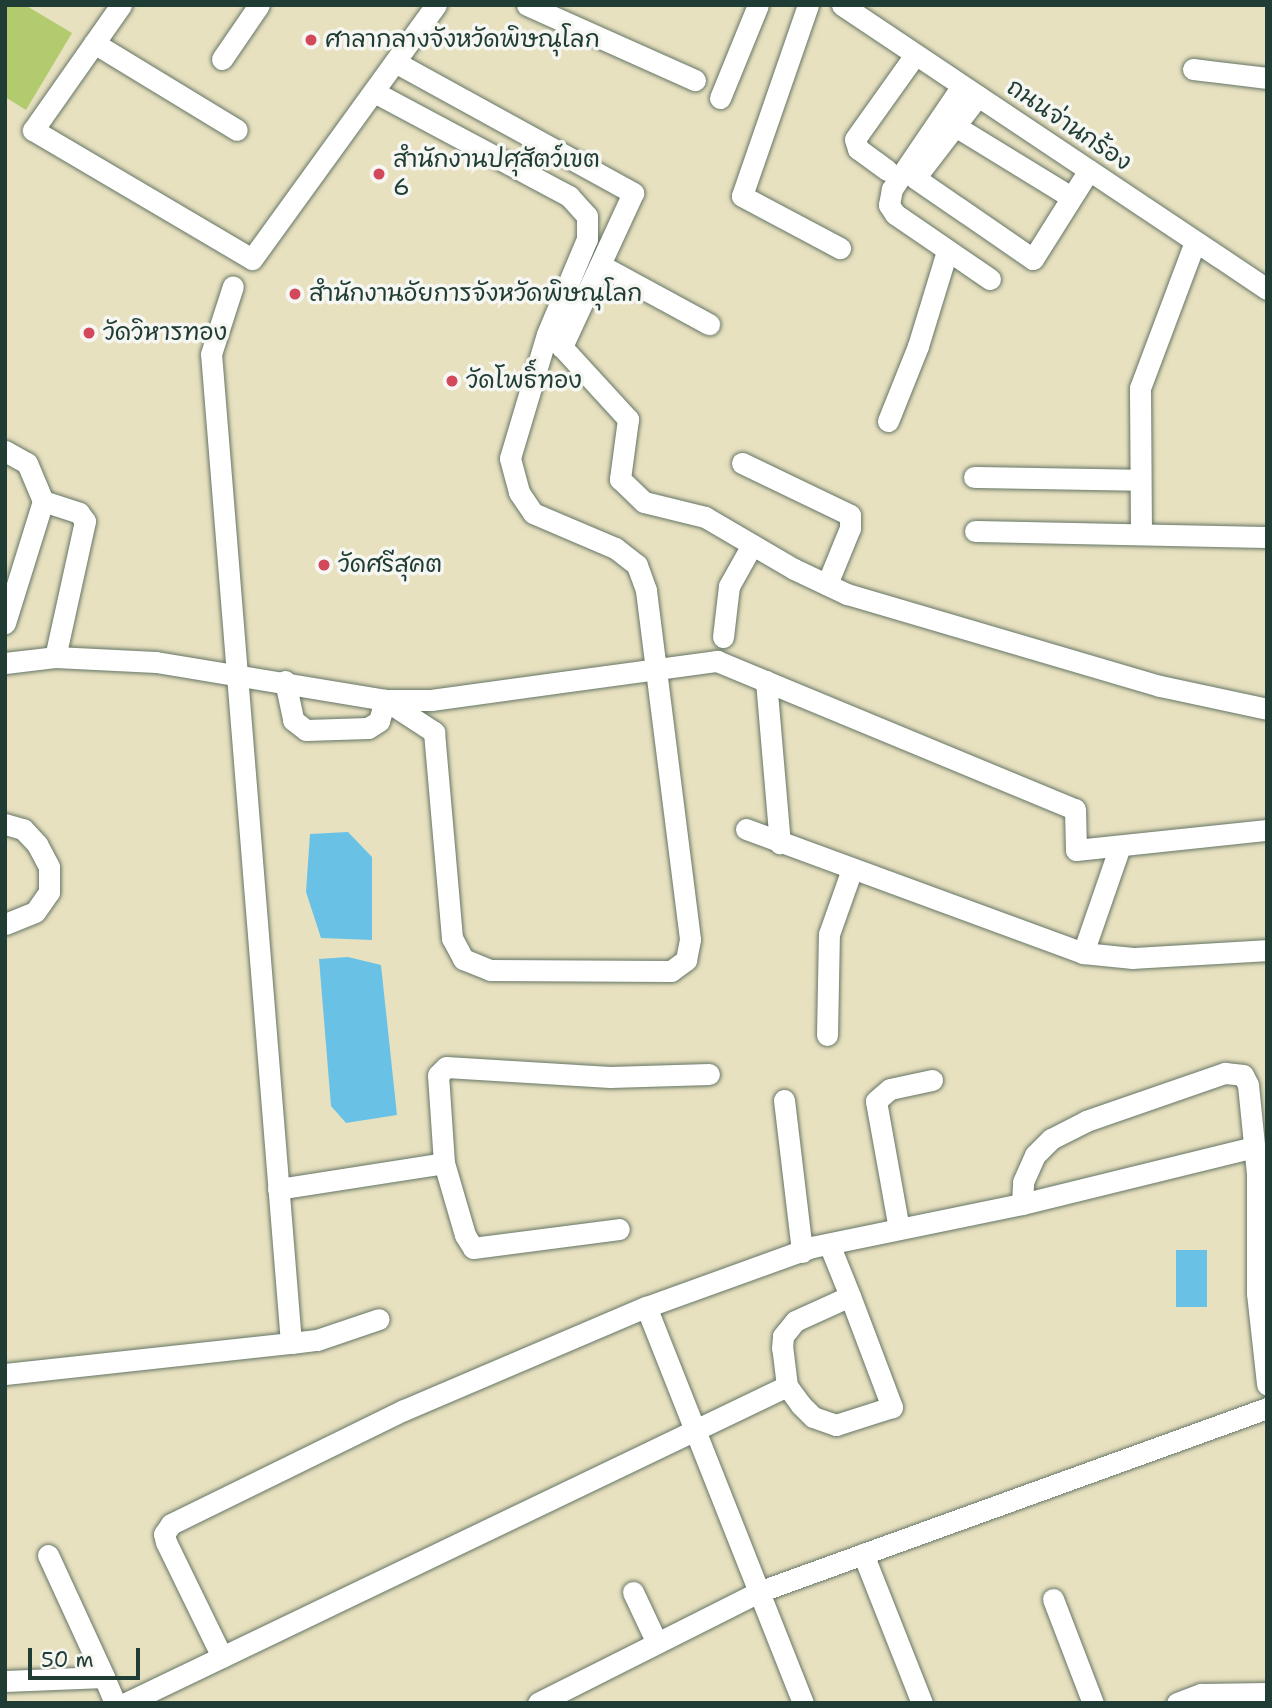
<!DOCTYPE html>
<html>
<head>
<meta charset="utf-8">
<style>
	body { margin:0 }
	#map { position:relative; width:1272px; height:1708px; overflow:hidden; background:#e8e1c0; font-family:"Shantell Sans","Playpen Sans Thai",sans-serif }
	div>[style] { position:absolute }
	[style*='--x'] { left:calc(var(--x)*1px); top:calc(var(--y)*1px); width:calc(var(--w)*1px); rotate:calc(var(--a)*1deg) }
	.green>* { inset:0; background:#b3cb6f }
	.water>* { inset:0; background:#69c2e6; transform-origin:0 0 }
	.roads { filter:drop-shadow(0 0 2px #657665) drop-shadow(0 0 2px #657665) }
	.minor>* { height:21px; margin:-10.5px; padding:0 10.5px; transform-origin:10.5px; border-radius:10.5px; background:#fff }
	.dots>* { width:19px; height:19px; translate:-50% -50%; box-sizing:border-box; border:4px solid #f6f6f2; border-radius:50% }
	span { translate:-50% -50%; white-space:nowrap; text-align:center; line-height:1.15; -webkit-text-stroke:7px #f6f6f2; paint-order:stroke }
	.poi-label { font-size:24px; color:#1f3d34 }
	.left { translate:0 -50%; text-align:left }
	.street-label { font-size:24px; color:#1f3d34 }
	.frame { position:absolute; inset:0; border:7px solid #1f3d34; pointer-events:none }
	.scale { position:absolute; left:28px; top:1648px; width:112px; height:32px; box-sizing:border-box; border:4px solid #1f3d34; border-top:0; padding-left:9px; font-size:21px; line-height:24px; white-space:nowrap; color:#1f3d34; -webkit-text-stroke:5px #f6f6f2; paint-order:stroke }
</style>
</head>
<body>
<div id="map">
	<div class="green">
		<i style="clip-path:polygon(5px 5px,25px 5px,72px 33px,26px 110px,5px 97px)"></i>
	</div>
	<div class="water">
		<i style="clip-path:polygon(348px 832px,372px 857px,372px 940px,321px 938px,306px 892px,310px 834px)"></i>
		<i style="clip-path:polygon(348px 957px,381px 965px,397px 1115px,346px 1123px,331px 1106px,319px 959px)"></i>
		<i style="left:1176px;top:1250px;width:31px;height:57px"></i>
	</div>
	<div class="roads">
		<div class="minor">
			<i style="--x:121;--y:5;--w:153;--a:125.1"></i>
			<i style="--x:33;--y:130;--w:254;--a:30.5"></i>
			<i style="--x:252;--y:259;--w:314;--a:-54.1"></i>
			<i style="--x:527;--y:5;--w:184;--a:24.1"></i>
			<i style="--x:808;--y:5;--w:202;--a:109.1"></i>
			<i style="--x:742;--y:196;--w:111;--a:28"></i>
			<i style="--x:842;--y:5;--w:511;--a:33.75"></i>
			<i style="--x:94;--y:43;--w:167;--a:31.3"></i>
			<i style="--x:222;--y:59;--w:65;--a:-55.6"></i>
			<i style="--x:395;--y:62;--w:272;--a:28.8"></i>
			<i style="--x:633;--y:193;--w:170;--a:114.8"></i>
			<i style="--x:562;--y:347;--w:98;--a:47.5"></i>
			<i style="--x:628;--y:419;--w:61;--a:97.6"></i>
			<i style="--x:620;--y:479;--w:33;--a:44"></i>
			<i style="--x:644;--y:502;--w:63;--a:13.8"></i>
			<i style="--x:705;--y:517;--w:103;--a:30.3"></i>
			<i style="--x:794;--y:569;--w:59;--a:25.3"></i>
			<i style="--x:847;--y:594;--w:326;--a:16.4"></i>
			<i style="--x:1160;--y:686;--w:109;--a:12.1"></i>
			<i style="--x:1193;--y:69;--w:75;--a:6.9"></i>
			<i style="--x:962;--y:86;--w:125;--a:124.2"></i>
			<i style="--x:892;--y:189;--w:16;--a:101"></i>
			<i style="--x:889;--y:205;--w:11;--a:56"></i>
			<i style="--x:895;--y:214;--w:115;--a:34.4"></i>
			<i style="--x:978;--y:96;--w:103;--a:127.5"></i>
			<i style="--x:915;--y:178;--w:143;--a:34.5"></i>
			<i style="--x:1033;--y:259;--w:105;--a:-57.8"></i>
			<i style="--x:720;--y:98;--w:100;--a:-67.8"></i>
			<i style="--x:955;--y:126;--w:136;--a:31.5"></i>
			<i style="--x:887;--y:170;--w:36;--a:-144"></i>
			<i style="--x:858;--y:149;--w:10;--a:-107"></i>
			<i style="--x:855;--y:139;--w:103;--a:-54.5"></i>
			<i style="--x:602;--y:266;--w:122;--a:28.5"></i>
			<i style="--x:888;--y:421;--w:81;--a:-68.2"></i>
			<i style="--x:918;--y:346;--w:99;--a:-73"></i>
			<i style="--x:5;--y:451;--w:25;--a:29"></i>
			<i style="--x:27;--y:463;--w:41;--a:67.2"></i>
			<i style="--x:43;--y:501;--w:128;--a:107.3"></i>
			<i style="--x:742;--y:463;--w:120;--a:25.7"></i>
			<i style="--x:850;--y:515;--w:13;--a:90"></i>
			<i style="--x:850;--y:528;--w:61;--a:112.3"></i>
			<i style="--x:974;--y:477;--w:166;--a:1"></i>
			<i style="--x:43;--y:501;--w:38;--a:18"></i>
			<i style="--x:79;--y:513;--w:10;--a:53"></i>
			<i style="--x:85;--y:521;--w:139;--a:102.4"></i>
			<i style="--x:975;--y:531;--w:292;--a:1.2"></i>
			<i style="--x:1141;--y:534;--w:146;--a:-90.4"></i>
			<i style="--x:1140;--y:388;--w:156;--a:-69.4"></i>
			<i style="--x:723;--y:637;--w:51;--a:-83.3"></i>
			<i style="--x:729;--y:586;--w:47;--a:-60.7"></i>
			<i style="--x:5;--y:663;--w:50;--a:-6.8"></i>
			<i style="--x:55;--y:657;--w:101;--a:2.8"></i>
			<i style="--x:156;--y:662;--w:232;--a:9.4"></i>
			<i style="--x:385;--y:700;--w:46;--a:0"></i>
			<i style="--x:431;--y:700;--w:289;--a:-7.8"></i>
			<i style="--x:717;--y:661;--w:387;--a:22.5"></i>
			<i style="--x:1075;--y:809;--w:41;--a:88.6"></i>
			<i style="--x:1076;--y:850;--w:192;--a:-6"></i>
			<i style="--x:285;--y:681;--w:40;--a:78"></i>
			<i style="--x:293;--y:720;--w:16;--a:38"></i>
			<i style="--x:306;--y:730;--w:62;--a:-1.8"></i>
			<i style="--x:368;--y:728;--w:13;--a:-32"></i>
			<i style="--x:379;--y:721;--w:22;--a:-74"></i>
			<i style="--x:385;--y:700;--w:59;--a:33.1"></i>
			<i style="--x:434;--y:732;--w:207;--a:85"></i>
			<i style="--x:452;--y:938;--w:24;--a:62"></i>
			<i style="--x:463;--y:959;--w:29;--a:22"></i>
			<i style="--x:490;--y:970;--w:181;--a:0.3"></i>
			<i style="--x:671;--y:971;--w:19;--a:-36"></i>
			<i style="--x:686;--y:960;--w:21;--a:-79"></i>
			<i style="--x:690;--y:939;--w:352;--a:-97.2"></i>
			<i style="--x:646;--y:590;--w:27;--a:-110"></i>
			<i style="--x:637;--y:565;--w:28;--a:-142"></i>
			<i style="--x:615;--y:548;--w:89;--a:-156.9"></i>
			<i style="--x:533;--y:513;--w:25;--a:-124"></i>
			<i style="--x:519;--y:492;--w:35;--a:-105"></i>
			<i style="--x:510;--y:458;--w:129;--a:-73.4"></i>
			<i style="--x:547;--y:334;--w:103;--a:-67.2"></i>
			<i style="--x:587;--y:239;--w:23;--a:-90"></i>
			<i style="--x:587;--y:216;--w:27;--a:-132"></i>
			<i style="--x:569;--y:196;--w:221;--a:-151.9"></i>
			<i style="--x:766;--y:681;--w:163;--a:85.1"></i>
			<i style="--x:5;--y:824;--w:19;--a:16"></i>
			<i style="--x:23;--y:829;--w:21;--a:47"></i>
			<i style="--x:37;--y:844;--w:26;--a:62"></i>
			<i style="--x:49;--y:867;--w:25;--a:90"></i>
			<i style="--x:49;--y:892;--w:24;--a:125"></i>
			<i style="--x:35;--y:912;--w:32;--a:158"></i>
			<i style="--x:746;--y:829;--w:359;--a:20.2"></i>
			<i style="--x:1083;--y:953;--w:50;--a:5.7"></i>
			<i style="--x:1133;--y:958;--w:134;--a:-3.4"></i>
			<i style="--x:1083;--y:953;--w:113;--a:-70.9"></i>
			<i style="--x:827;--y:1035;--w:101;--a:-88.9"></i>
			<i style="--x:829;--y:934;--w:69;--a:-70.5"></i>
			<i style="--x:784;--y:1100;--w:153;--a:83.2"></i>
			<i style="--x:444;--y:1163;--w:75;--a:73.7"></i>
			<i style="--x:465;--y:1235;--w:15;--a:58"></i>
			<i style="--x:473;--y:1248;--w:147;--a:-7.4"></i>
			<i style="--x:278;--y:1189;--w:168;--a:-8.9"></i>
			<i style="--x:444;--y:1163;--w:88;--a:-93.9"></i>
			<i style="--x:438;--y:1075;--w:11;--a:-45"></i>
			<i style="--x:446;--y:1067;--w:164;--a:3.5"></i>
			<i style="--x:610;--y:1077;--w:99;--a:-1.7"></i>
			<i style="--x:1022;--y:1204;--w:22;--a:-87"></i>
			<i style="--x:1023;--y:1182;--w:30;--a:-66"></i>
			<i style="--x:1035;--y:1155;--w:23;--a:-45"></i>
			<i style="--x:1051;--y:1139;--w:39;--a:-27"></i>
			<i style="--x:1086;--y:1121;--w:147;--a:-19.1"></i>
			<i style="--x:1225;--y:1073;--w:18;--a:6"></i>
			<i style="--x:1243;--y:1075;--w:11;--a:63"></i>
			<i style="--x:1248;--y:1085;--w:88;--a:84.2"></i>
			<i style="--x:1257;--y:1173;--w:120;--a:90"></i>
			<i style="--x:1257;--y:1293;--w:92;--a:83.7"></i>
			<i style="--x:899;--y:1229;--w:130;--a:-100.2"></i>
			<i style="--x:876;--y:1101;--w:18;--a:-41"></i>
			<i style="--x:890;--y:1089;--w:43;--a:-12.1"></i>
			<i style="--x:829;--y:1244;--w:56;--a:68"></i>
			<i style="--x:850;--y:1296;--w:119;--a:69.3"></i>
			<i style="--x:892;--y:1407;--w:59;--a:162.2"></i>
			<i style="--x:836;--y:1425;--w:24;--a:-161"></i>
			<i style="--x:813;--y:1417;--w:17;--a:-135"></i>
			<i style="--x:801;--y:1405;--w:24;--a:-126"></i>
			<i style="--x:787;--y:1386;--w:38;--a:-97"></i>
			<i style="--x:782;--y:1348;--w:12;--a:-85"></i>
			<i style="--x:783;--y:1336;--w:19;--a:-51"></i>
			<i style="--x:795;--y:1321;--w:60;--a:-24.4"></i>
			<i style="--x:291;--y:1343;--w:26;--a:-7"></i>
			<i style="--x:317;--y:1340;--w:65;--a:-18.7"></i>
			<i style="--x:5;--y:1374;--w:288;--a:-6.2"></i>
			<i style="--x:291;--y:1343;--w:992;--a:-94.62"></i>
			<i style="--x:211;--y:354;--w:71;--a:-72.1"></i>
			<i style="--x:863;--y:1554;--w:160;--a:68.4"></i>
			<i style="--x:48;--y:1555;--w:134;--a:65.3"></i>
			<i style="--x:633;--y:1592;--w:56;--a:64.8"></i>
			<i style="--x:1053;--y:1599;--w:111;--a:69"></i>
			<i style="--x:222;--y:1657;--w:128;--a:-116"></i>
			<i style="--x:166;--y:1542;--w:8;--a:-104"></i>
			<i style="--x:164;--y:1534;--w:12;--a:-55"></i>
			<i style="--x:171;--y:1524;--w:259;--a:-26.1"></i>
			<i style="--x:404;--y:1410;--w:263;--a:-23.1"></i>
			<i style="--x:5;--y:1681;--w:99;--a:-2.3"></i>
			<i style="--x:104;--y:1677;--w:28;--a:67"></i>
			<i style="--x:126;--y:1703;--w:733;--a:-25.62"></i>
			<i style="--x:538;--y:1703;--w:250;--a:-26.7"></i>
			<i style="--x:761;--y:1591;--w:538;--a:-19.88"></i>
			<i style="--x:803;--y:1703;--w:426;--a:-111.6"></i>
			<i style="--x:646;--y:1307;--w:177;--a:-19.9"></i>
			<i style="--x:812;--y:1247;--w:214;--a:-11.6"></i>
			<i style="--x:1022;--y:1204;--w:239;--a:-13.8"></i>
			<i style="--x:1177;--y:1703;--w:26;--a:-21"></i>
			<i style="--x:1201;--y:1694;--w:66;--a:-0.9"></i>
		</div>
	</div>
	<div class="dots">
		<i style="left:311px;top:40px;background:#d1495b"></i>
		<i style="left:379px;top:174px;background:#d1495b"></i>
		<i style="left:295px;top:294px;background:#d1495b"></i>
		<i style="left:89px;top:333px;background:#d1495b"></i>
		<i style="left:452px;top:381px;background:#d1495b"></i>
		<i style="left:324px;top:565px;background:#d1495b"></i>
	</div>
	<div class="poi-label">
		<span class="left" style="left:325px;top:40px">ศาลากลางจังหวัดพิษณุโลก</span>
		<span class="left" style="left:393px;top:174px">สำนักงานปศุสัตว์เขต<br>6</span>
		<span class="left" style="left:309px;top:294px">สำนักงานอัยการจังหวัดพิษณุโลก</span>
		<span class="left" style="left:103px;top:333px">วัดวิหารทอง</span>
		<span class="left" style="left:466px;top:381px">วัดโพธิ์ทอง</span>
		<span class="left" style="left:338px;top:565px">วัดศรีสุคต</span>
	</div>
	<div class="street-label">
		<span style="left:1069px;top:125px;rotate:34deg">ถนนจ่านกร้อง</span>
	</div>
	<div class="frame"></div>
	<div class="scale">50 m</div>
</div>
</body>
</html>
